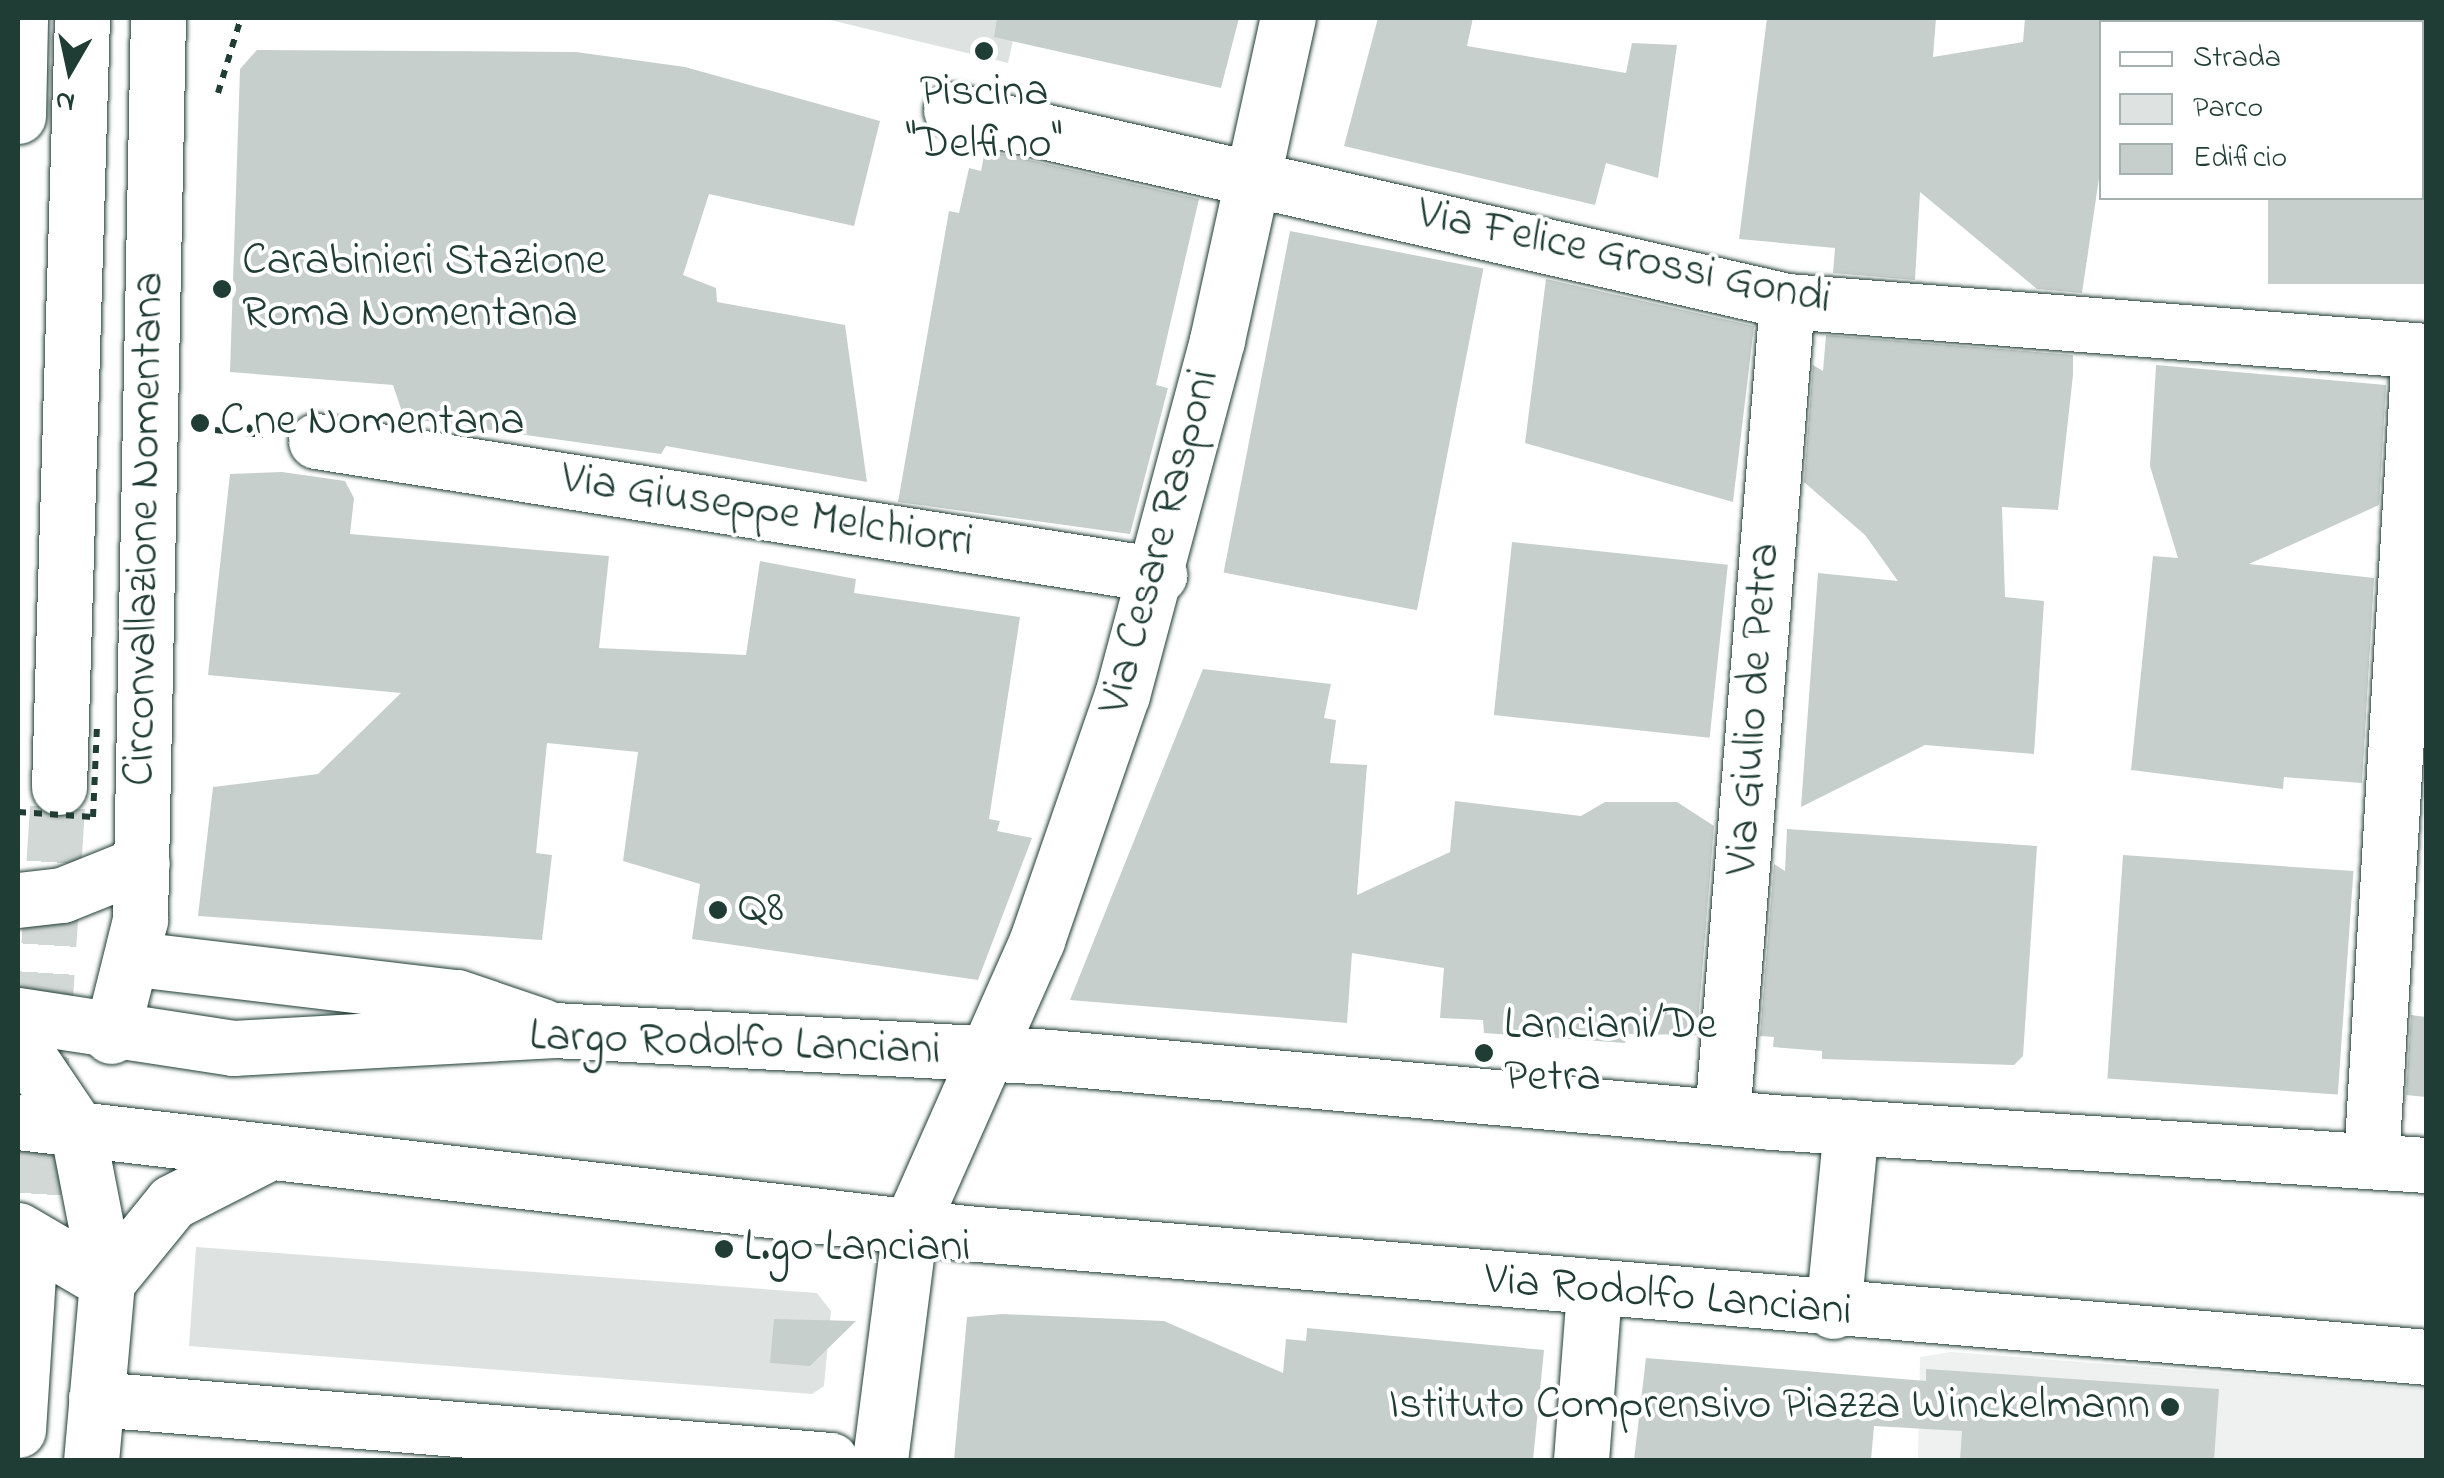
<!DOCTYPE html>
<html>
<head>
<meta charset="utf-8">
<style>
	body { margin:0 }
	#map { position:relative; width:2444px; height:1478px; overflow:hidden; background:#fff; font-family:"Indie Flower",sans-serif }
	div>[style] { position:absolute }
	[style*='--x'] { left:calc(var(--x)*1px); top:calc(var(--y)*1px); width:calc(var(--w)*1px); rotate:calc(var(--a)*1deg) }
	.built>* { inset:0; background:#eef1f0 }
	.green>* { inset:0; background:#dee3e2 }
	.building>* { inset:0; background:#c7cfcc; transform-origin:0 0 }
	.tertiary-tunnel>* { height:55px; margin-top:-27.5px; transform-origin:0; background:repeating-linear-gradient(90deg,#d2d8d6 0 55px,transparent 0 83px) }
	.path>* { height:6px; margin-top:-3px; transform-origin:0; background:repeating-linear-gradient(90deg,#1f3d34 0 8px,transparent 0 16px) }
	.roads { filter:drop-shadow(0 0 2px #1f3d34) drop-shadow(0 0 2px #1f3d34) }
	.minor>* { height:55px; margin:-27.5px; padding:0 27.5px; transform-origin:27.5px; border-radius:27.5px; background:#fff }
	.tertiary>* { height:55px; margin:-27.5px; padding:0 27.5px; transform-origin:27.5px; border-radius:27.5px; background:#fff }
	.path-bridge>* { height:6px; margin-top:-3px; transform-origin:0; background:repeating-linear-gradient(90deg,#1f3d34 0 8px,transparent 0 16px) }
	.dots>* { width:28px; height:28px; translate:-50% -50%; box-sizing:border-box; border:5px solid #fff; border-radius:50% }
	span { translate:-50% -50%; white-space:nowrap; text-align:center; line-height:1.15; -webkit-text-stroke:8px #fff; paint-order:stroke }
	.poi-label { font-size:45px; color:#1f3d34 }
	.left { translate:0 -50%; text-align:left }
	.right { translate:-100% -50%; text-align:right }
	.street-label { font-size:45px; color:#1f3d34 }
	.frame { position:absolute; inset:0; border:20px solid #1f3d34; pointer-events:none }
	.legend { position:absolute; left:2099px; top:20px; width:325px; height:180px; box-sizing:border-box; background:#fff; border:2px solid #a5b1ae; margin:0; padding:12px 18px; list-style:none; font-size:30px; color:#1f3d34 }
	.legend li { display:flex; align-items:center; gap:20px; height:50px }
	.legend b { width:50px; border:2px solid #a5b1ae }
	.north { position:absolute; left:20px; top:20px; width:100px; height:100px; -webkit-text-stroke:8px #fff; paint-order:stroke; rotate:189deg; font-size:28px; font-weight:700; line-height:40px; text-align:center; color:#1f3d34 }
	.north::after { content:''; display:block; margin:auto; width:35px; height:45px; background:#1f3d34; clip-path:polygon(50% 0,100% 100%,50% 72%,0 100%) }
</style>
</head>
<body>
<div id="map">
	<div class="built">
		<i style="clip-path:polygon(1951px 1352px,2426px 1389px,2426px 1460px,1918px 1460px,1920px 1357px)"></i>
	</div>
	<div class="green">
		<i style="clip-path:polygon(822px 18px,1018px 18px,1008px 63px)"></i>
		<i style="clip-path:polygon(196px 1247px,817px 1293px,831px 1311px,824px 1386px,812px 1394px,189px 1346px)"></i>
	</div>
	<div class="building">
		<i style="clip-path:polygon(997px 18px,1239px 18px,1221px 88px,994px 37px)"></i>
		<i style="clip-path:polygon(1378px 18px,1473px 18px,1467px 46px,1626px 73px,1632px 43px,1677px 45px,1658px 178px,1606px 163px,1595px 205px,1344px 146px)"></i>
		<i style="clip-path:polygon(1767px 18px,1936px 18px,1933px 57px,2023px 42px,2025px 18px,2102px 18px,2102px 158px,2082px 293px,2037px 289px,1920px 192px,1915px 280px,1833px 273px,1835px 248px,1739px 239px)"></i>
		<i style="clip-path:polygon(257px 50px,576px 52px,685px 67px,880px 121px,854px 226px,709px 194px,683px 275px,716px 288px,717px 302px,845px 325px,867px 482px,666px 446px,661px 454px,404px 418px,393px 385px,230px 372px,240px 69px)"></i>
		<i style="clip-path:polygon(985px 150px,1199px 199px,1156px 385px,1168px 388px,1130px 534px,898px 502px,949px 211px,959px 213px,969px 168px,981px 171px)"></i>
		<i style="left:2268px;top:198px;width:158px;height:86px"></i>
		<i style="left:1290px;top:231px;width:197px;height:348px;rotate:11deg"></i>
		<i style="clip-path:polygon(1546px 279px,1754px 326px,1733px 502px,1525px 443px)"></i>
		<i style="clip-path:polygon(1826px 335px,2073px 355px,2073px 375px,2058px 510px,2002px 507px,2005px 597px,2044px 601px,2034px 754px,1925px 745px,1801px 807px,1818px 573px,1898px 581px,1865px 535px,1804px 482px,1813px 365px,1823px 371px)"></i>
		<i style="clip-path:polygon(2156px 365px,2386px 385px,2379px 505px,2249px 564px,2374px 578px,2362px 783px,2284px 777px,2283px 789px,2131px 770px,2153px 556px,2178px 558px,2150px 466px)"></i>
		<i style="clip-path:polygon(282px 472px,345px 481px,354px 498px,350px 534px,609px 556px,599px 648px,746px 655px,760px 561px,856px 579px,854px 593px,1020px 617px,989px 819px,1000px 821px,997px 831px,1032px 838px,978px 980px,692px 939px,700px 884px,623px 861px,638px 752px,547px 743px,536px 853px,552px 855px,542px 940px,198px 916px,213px 787px,318px 774px,401px 693px,208px 675px,230px 474px)"></i>
		<i style="left:1512px;top:542px;width:217px;height:174px;rotate:6deg"></i>
		<i style="clip-path:polygon(1203px 669px,1331px 684px,1324px 718px,1336px 720px,1330px 763px,1367px 765px,1357px 895px,1450px 852px,1455px 801px,1581px 816px,1605px 802px,1677px 802px,1714px 826px,1697px 1035px,1627px 1034px,1625px 1043px,1484px 1033px,1483px 1020px,1440px 1018px,1444px 968px,1352px 953px,1347px 1023px,1070px 1000px)"></i>
		<i style="clip-path:polygon(1787px 829px,2037px 846px,2023px 1056px,2014px 1065px,1822px 1059px,1822px 1051px,1773px 1047px,1774px 1037px,1760px 1036px,1774px 864px,1785px 871px)"></i>
		<i style="left:2123px;top:855px;width:231px;height:224px;rotate:4deg"></i>
		<i style="clip-path:polygon(2411px 1015px,2426px 1017px,2426px 1097px,2406px 1095px)"></i>
		<i style="clip-path:polygon(1002px 1314px,1164px 1321px,1283px 1373px,1286px 1339px,1306px 1341px,1307px 1328px,1544px 1350px,1533px 1460px,954px 1460px,967px 1317px)"></i>
		<i style="clip-path:polygon(774px 1319px,856px 1321px,810px 1366px,770px 1363px)"></i>
		<i style="clip-path:polygon(1646px 1358px,1926px 1381px,1926px 1369px,2219px 1389px,2214px 1460px,1960px 1460px,1962px 1431px,1874px 1426px,1871px 1460px,1634px 1460px)"></i>
	</div>
	<div class="tertiary-tunnel">
		<i style="--x:28;--y:1276;--w:490;--a:-86.4"></i>
	</div>
	<div class="path">
		<i style="--x:218;--y:93;--w:78;--a:-73"></i>
		<i style="--x:215;--y:430;--w:48;--a:5.9"></i>
	</div>
	<div class="roads">
		<div class="minor">
			<i style="--x:951;--y:110;--w:858;--a:12.87"></i>
			<i style="--x:1787;--y:301;--w:641;--a:4.47"></i>
			<i style="--x:316;--y:441;--w:854;--a:9.03"></i>
			<i style="--x:111;--y:1036;--w:120;--a:-76"></i>
			<i style="--x:140;--y:920;--w:902;--a:-88.86"></i>
			<i style="--x:1722;--y:1117;--w:819;--a:-85.45"></i>
			<i style="--x:2371;--y:1161;--w:812;--a:-86.61"></i>
			<i style="--x:1833;--y:1311;--w:185;--a:-84.4"></i>
			<i style="--x:96;--y:1399;--w:737;--a:4.75"></i>
			<i style="--x:880;--y:1460;--w:235;--a:-82.7"></i>
			<i style="--x:910;--y:1227;--w:314;--a:-66.1"></i>
			<i style="--x:1037;--y:940;--w:259;--a:-70.9"></i>
			<i style="--x:1122;--y:695;--w:367;--a:-75"></i>
			<i style="--x:1217;--y:340;--w:330;--a:-77.6"></i>
			<i style="--x:1581;--y:1460;--w:169;--a:-85.6"></i>
		</div>
		<div class="tertiary">
			<i style="--x:18;--y:116;--w:98;--a:-88.8"></i>
			<i style="--x:59;--y:787;--w:769;--a:-88.29"></i>
			<i style="--x:18;--y:900;--w:44;--a:-6.5"></i>
			<i style="--x:62;--y:895;--w:86;--a:-21.8"></i>
			<i style="--x:136;--y:959;--w:323;--a:6.8"></i>
			<i style="--x:457;--y:997;--w:90;--a:18.8"></i>
			<i style="--x:18;--y:1015;--w:218;--a:8.7"></i>
			<i style="--x:233;--y:1048;--w:322;--a:-3.2"></i>
			<i style="--x:554;--y:1030;--w:497;--a:3.1"></i>
			<i style="--x:1050;--y:1057;--w:725;--a:5.14"></i>
			<i style="--x:1772;--y:1122;--w:655;--a:3.76"></i>
			<i style="--x:18;--y:1041;--w:105;--a:55.9"></i>
			<i style="--x:77;--y:1128;--w:157;--a:79"></i>
			<i style="--x:107;--y:1282;--w:179;--a:95.1"></i>
			<i style="--x:18;--y:1122;--w:954;--a:6.68"></i>
			<i style="--x:966;--y:1233;--w:1465;--a:4.85"></i>
			<i style="--x:18;--y:1230;--w:103;--a:30.3"></i>
			<i style="--x:107;--y:1282;--w:103;--a:-50.9"></i>
			<i style="--x:172;--y:1202;--w:108;--a:-27"></i>
			<i style="--x:18;--y:1430;--w:154;--a:-86.3"></i>
		</div>
	</div>
	<div class="path-bridge">
		<i style="--x:18;--y:812;--w:75;--a:3.8"></i>
		<i style="--x:93;--y:817;--w:92;--a:-87.5"></i>
	</div>
	<div class="dots">
		<i style="left:984px;top:51px;background:#1f3d34"></i>
		<i style="left:222px;top:289px;background:#1f3d34"></i>
		<i style="left:200px;top:423px;background:#1f3d34"></i>
		<i style="left:718px;top:910px;background:#1f3d34"></i>
		<i style="left:1484px;top:1053px;background:#1f3d34"></i>
		<i style="left:724px;top:1249px;background:#1f3d34"></i>
		<i style="left:2170px;top:1407px;background:#1f3d34"></i>
	</div>
	<div class="poi-label">
		<span style="left:984px;top:120px">Piscina<br>"Delfino"</span>
		<span class="left" style="left:242px;top:289px">Carabinieri Stazione<br>Roma Nomentana</span>
		<span class="left" style="left:220px;top:423px">C.ne Nomentana</span>
		<span class="left" style="left:738px;top:910px">Q8</span>
		<span class="left" style="left:1504px;top:1053px">Lanciani/De<br>Petra</span>
		<span class="left" style="left:744px;top:1249px">L.go Lanciani</span>
		<span class="right" style="left:2150px;top:1407px">Istituto Comprensivo Piazza Winckelmann</span>
	</div>
	<div class="street-label">
		<span style="left:1624px;top:258px;rotate:12deg">Via Felice Grossi Gondi</span>
		<span style="left:767px;top:512px;rotate:9deg">Via Giuseppe Melchiorri</span>
		<span style="left:146px;top:529px;rotate:-89deg">Circonvallazione Nomentana</span>
		<span style="left:1161px;top:542px;rotate:-75deg">Via Cesare Rasponi</span>
		<span style="left:1755px;top:709px;rotate:-86deg">Via Giulio de Petra</span>
		<span style="left:735px;top:1045px;rotate:2deg">Largo Rodolfo Lanciani</span>
		<span style="left:1668px;top:1297px;rotate:5deg">Via Rodolfo Lanciani</span>
	</div>
	<div class="frame"></div>
	<ul class="legend">
	<li><b style="height:12px;background:#fff"></b>Strada</li>
	<li><b style="height:28px;background:#dee3e2"></b>Parco</li>
	<li><b style="height:28px;background:#c7cfcc"></b>Edificio</li>
	</ul>
	<div class="north">N</div>
</div>
</body>
</html>
